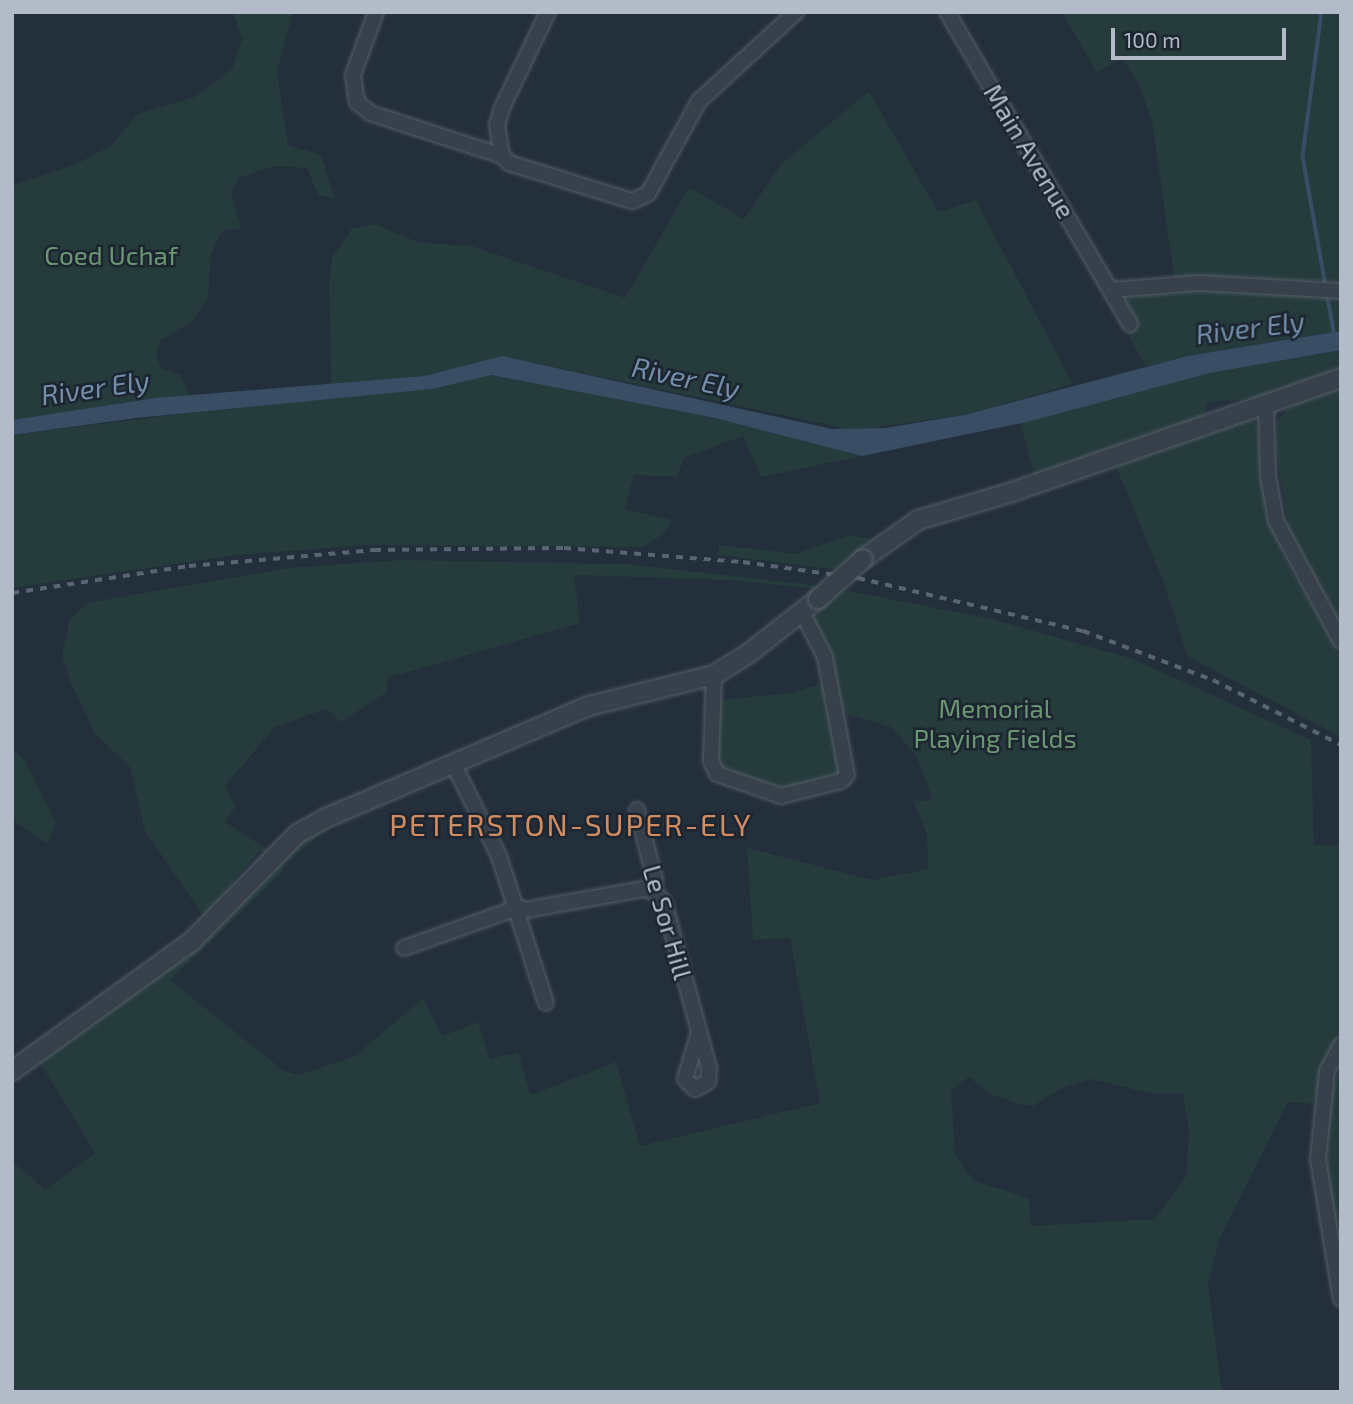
<!DOCTYPE html>
<html>
<head>
<meta charset="utf-8">
<style>
	body { margin:0 }
	#map { position:relative; width:1353px; height:1404px; overflow:hidden; background:#232f3b; font-family:"Exo 2",sans-serif }
	div>[style] { position:absolute }
	[style*='--x'] { left:calc(var(--x)*1px); top:calc(var(--y)*1px); width:calc(var(--w)*1px); rotate:calc(var(--a)*1deg) }
	.green>* { inset:0; background:#253b3c }
	.water>* { inset:0; background:#394d64 }
	.stream>* { height:3.5px; margin:-1.75px; padding:0 1.75px; transform-origin:1.75px; border-radius:1.75px; background:#394d64 }
	.roads { filter:drop-shadow(0 0 2px #555e69) drop-shadow(0 0 2px #555e69) }
	.minor>* { height:14px; margin:-7px; padding:0 7px; transform-origin:7px; border-radius:7px; background:#37404b }
	.tertiary>* { height:18px; margin:-9px; padding:0 9px; transform-origin:9px; border-radius:9px; background:#37404b }
	.rail>* { height:3.5px; margin-top:-1.75px; transform-origin:0; background:repeating-linear-gradient(90deg,#596572 0 7px,transparent 0 14px) }
	.bridges { filter:drop-shadow(0 0 2px #555e69) drop-shadow(0 0 2px #555e69) }
	.tertiary-bridge>* { height:18px; margin:-9px; padding:0 9px; transform-origin:9px; border-radius:9px; background:#37404b }
	span { translate:-50% -50%; white-space:nowrap; text-align:center; line-height:1.15; -webkit-text-stroke:5px #1c2530; paint-order:stroke }
	.street-label { font-size:26px; color:#b2bbc7 }
	.park-label { font-size:26px; color:#6a9771 }
	.water-label { font-size:28px; color:#738eaa; font-style:italic }
	.quarter-label { font-size:30px; color:#d28c62; letter-spacing:2px }
	.frame { position:absolute; inset:0; border:14px solid #b2bbc7; pointer-events:none }
	.scale { position:absolute; left:1111px; top:28px; width:175px; height:32px; box-sizing:border-box; border:4px solid #b2bbc7; border-top:0; padding-left:9px; font-size:21px; line-height:24px; white-space:nowrap; color:#b2bbc7; -webkit-text-stroke:5px #1c2530; paint-order:stroke }
</style>
</head>
<body>
<div id="map">
	<div class="green">
		<i style="clip-path:polygon(233px 12px,293px 12px,277px 72px,288px 145px,321px 155px,335px 199px,318px 195px,307px 168px,275px 166px,239px 178px,231px 193px,241px 228px,222px 231px,211px 253px,208px 299px,191px 322px,161px 340px,156px 354px,162px 369px,181px 375px,190px 395px,12px 420px,12px 186px,76px 164px,112px 145px,137px 114px,195px 97px,232px 69px,242px 39px)"></i>
		<i style="clip-path:polygon(1062px 12px,1341px 12px,1341px 281px,1174px 277px,1152px 121px,1139px 85px,1122px 58px,1097px 73px)"></i>
		<i style="clip-path:polygon(869px 91px,938px 212px,976px 200px,1073px 384px,964px 415px,853px 430px,502px 356px,424px 376px,331px 384px,329px 281px,332px 258px,352px 228px,376px 224px,417px 242px,472px 246px,625px 298px,689px 187px,744px 219px,781px 164px)"></i>
		<i style="clip-path:polygon(1155px 288px,1341px 296px,1341px 331px,1146px 366px,1108px 301px,1117px 304px)"></i>
		<i style="clip-path:polygon(1341px 350px,1341px 373px,1257px 399px,1208px 402px,1203px 419px,1035px 477px,1020px 423px,1210px 373px)"></i>
		<i style="clip-path:polygon(491px 375px,715px 418px,862px 456px,761px 477px,743px 436px,684px 458px,677px 477px,634px 475px,625px 509px,672px 520px,665px 533px,643px 547px,367px 545px,236px 555px,12px 588px,12px 435px)"></i>
		<i style="clip-path:polygon(1341px 386px,1341px 626px,1289px 533px,1276px 448px,1278px 420px,1291px 403px)"></i>
		<i style="clip-path:polygon(1249px 418px,1262px 429px,1264px 492px,1282px 554px,1341px 655px,1341px 737px,1187px 656px,1163px 580px,1114px 462px)"></i>
		<i style="clip-path:polygon(849px 535px,872px 539px,839px 570px,718px 555px,719px 545px,796px 554px)"></i>
		<i style="clip-path:polygon(401px 560px,625px 564px,821px 586px,817px 589px,731px 580px,574px 575px,580px 623px,387px 678px,387px 692px,341px 722px,326px 709px,275px 727px,225px 786px,236px 806px,225px 822px,273px 853px,259px 851px,204px 917px,145px 831px,130px 767px,95px 734px,70px 681px,62px 655px,70px 619px,87px 603px,288px 568px)"></i>
		<i style="clip-path:polygon(evenodd,839px 589px,992px 619px,1133px 659px,1311px 740px,1314px 845px,1341px 845px,1341px 1035px,1321px 1073px,1314px 1104px,1288px 1102px,1219px 1240px,1208px 1284px,1222px 1392px,12px 1392px,12px 1160px,45px 1190px,95px 1153px,37px 1058px,118px 1004px,302px 837px,332px 825px,286px 863px,281px 874px,170px 980px,284px 1071px,298px 1075px,355px 1056px,423px 998px,442px 1036px,478px 1022px,490px 1059px,518px 1052px,531px 1095px,616px 1062px,640px 1146px,820px 1103px,790px 938px,753px 940px,747px 848px,873px 880px,928px 869px,927px 834px,913px 800px,928px 801px,931px 795px,917px 757px,891px 727px,840px 712px,813px 621px,839px 589px,969px 1077px,992px 1095px,1023px 1105px,1033px 1106px,1062px 1088px,1090px 1079px,1154px 1094px,1183px 1093px,1189px 1133px,1186px 1176px,1155px 1219px,1031px 1226px,1029px 1198px,974px 1181px,955px 1154px,951px 1090px,969px 1077px)"></i>
		<i style="clip-path:polygon(824px 683px,840px 770px,835px 774px,794px 790px,726px 773px,715px 761px,720px 700px,790px 693px)"></i>
		<i style="clip-path:polygon(12px 748px,25px 760px,56px 822px,48px 844px,12px 820px)"></i>
		<i style="clip-path:polygon(1341px 1065px,1341px 1260px,1324px 1166px,1328px 1106px)"></i>
	</div>
	<div class="water">
		<i style="clip-path:polygon(1341px 331px,1341px 350px,1210px 373px,1027px 422px,862px 456px,715px 418px,491px 375px,432px 389px,136px 418px,12px 435px,12px 420px,156px 398px,424px 376px,502px 356px,832px 429px,885px 428px,964px 415px,1188px 356px)"></i>
	</div>
	<div class="stream">
		<i style="--x:1322;--y:12;--w:145;--a:97.5"></i>
		<i style="--x:1303;--y:156;--w:132;--a:80"></i>
		<i style="--x:1328;--y:297;--w:41;--a:80.1"></i>
	</div>
	<div class="roads">
		<div class="minor">
			<i style="--x:376;--y:12;--w:67;--a:110.1"></i>
			<i style="--x:353;--y:75;--w:27;--a:82"></i>
			<i style="--x:357;--y:102;--w:17;--a:40"></i>
			<i style="--x:370;--y:113;--w:139;--a:18"></i>
			<i style="--x:548;--y:12;--w:106;--a:115.6"></i>
			<i style="--x:502;--y:108;--w:18;--a:106"></i>
			<i style="--x:497;--y:125;--w:31;--a:81"></i>
			<i style="--x:502;--y:156;--w:10;--a:45"></i>
			<i style="--x:509;--y:163;--w:129;--a:17.2"></i>
			<i style="--x:632;--y:201;--w:17;--a:-24"></i>
			<i style="--x:648;--y:194;--w:106;--a:-61.3"></i>
			<i style="--x:699;--y:101;--w:132;--a:-42.5"></i>
			<i style="--x:947;--y:12;--w:362;--a:59.6"></i>
			<i style="--x:1111;--y:290;--w:89;--a:-4.5"></i>
			<i style="--x:1200;--y:283;--w:141;--a:3.2"></i>
			<i style="--x:1266;--y:403;--w:73;--a:88.4"></i>
			<i style="--x:1268;--y:476;--w:46;--a:79.9"></i>
			<i style="--x:1276;--y:521;--w:136;--a:61.6"></i>
			<i style="--x:714;--y:675;--w:86;--a:92"></i>
			<i style="--x:711;--y:761;--w:14;--a:65"></i>
			<i style="--x:717;--y:774;--w:68;--a:19"></i>
			<i style="--x:781;--y:796;--w:62;--a:-14"></i>
			<i style="--x:841;--y:781;--w:8;--a:-45"></i>
			<i style="--x:847;--y:775;--w:120;--a:-100.6"></i>
			<i style="--x:825;--y:657;--w:51;--a:-117.1"></i>
			<i style="--x:453;--y:763;--w:104;--a:63.7"></i>
			<i style="--x:499;--y:856;--w:154;--a:72.3"></i>
			<i style="--x:637;--y:810;--w:71;--a:75.4"></i>
			<i style="--x:655;--y:879;--w:13;--a:94"></i>
			<i style="--x:654;--y:892;--w:14;--a:45"></i>
			<i style="--x:664;--y:902;--w:172;--a:74.8"></i>
			<i style="--x:709;--y:1068;--w:14;--a:94"></i>
			<i style="--x:708;--y:1082;--w:15;--a:152"></i>
			<i style="--x:695;--y:1089;--w:14;--a:-135"></i>
			<i style="--x:685;--y:1079;--w:46;--a:-73.5"></i>
			<i style="--x:520;--y:911;--w:126;--a:-10.1"></i>
			<i style="--x:644;--y:889;--w:10;--a:17"></i>
			<i style="--x:404;--y:948;--w:122;--a:-19.6"></i>
			<i style="--x:1341;--y:1045;--w:30;--a:118"></i>
			<i style="--x:1327;--y:1071;--w:88;--a:95.8"></i>
			<i style="--x:1318;--y:1159;--w:142;--a:80.7"></i>
		</div>
		<div class="tertiary">
			<i style="--x:863;--y:559;--w:67;--a:-35.3"></i>
			<i style="--x:918;--y:520;--w:98;--a:-16.6"></i>
			<i style="--x:1012;--y:492;--w:348;--a:-19.1"></i>
			<i style="--x:12;--y:1071;--w:222;--a:-35.8"></i>
			<i style="--x:192;--y:941;--w:150;--a:-45.5"></i>
			<i style="--x:297;--y:834;--w:33;--a:-29"></i>
			<i style="--x:326;--y:818;--w:286;--a:-23.1"></i>
			<i style="--x:589;--y:706;--w:129;--a:-13.9"></i>
			<i style="--x:714;--y:675;--w:40;--a:-32"></i>
			<i style="--x:748;--y:654;--w:89;--a:-38.2"></i>
		</div>
	</div>
	<div class="rail">
		<i style="--x:12;--y:593;--w:179;--a:-8.7"></i>
		<i style="--x:189;--y:566;--w:186;--a:-4.9"></i>
		<i style="--x:374;--y:550;--w:190;--a:-0.6"></i>
		<i style="--x:564;--y:548;--w:180;--a:4.5"></i>
		<i style="--x:743;--y:562;--w:116;--a:7.9"></i>
		<i style="--x:858;--y:578;--w:231;--a:13.3"></i>
		<i style="--x:1083;--y:631;--w:139;--a:20.7"></i>
		<i style="--x:1213;--y:680;--w:144;--a:26.9"></i>
	</div>
	<div class="bridges">
		<div class="tertiary-bridge">
			<i style="--x:818;--y:599;--w:60;--a:-41.6"></i>
		</div>
	</div>
	<div class="street-label">
		<span style="left:1030px;top:151px;rotate:59deg">Main Avenue</span>
		<span style="left:668px;top:922px;rotate:74deg">Le Sor Hill</span>
	</div>
	<div class="park-label">
		<span style="left:111px;top:255px">Coed Uchaf</span>
		<span style="left:995px;top:723px">Memorial<br>Playing Fields</span>
	</div>
	<div class="water-label">
		<span style="left:1250px;top:327px;rotate:-7deg">River Ely</span>
		<span style="left:686px;top:377px;rotate:12deg">River Ely</span>
		<span style="left:95px;top:387px;rotate:-8deg">River Ely</span>
	</div>
	<div class="quarter-label">
		<span style="left:571px;top:824px">PETERSTON-SUPER-ELY</span>
	</div>
	<div class="frame"></div>
	<div class="scale">100 m</div>
</div>
</body>
</html>
